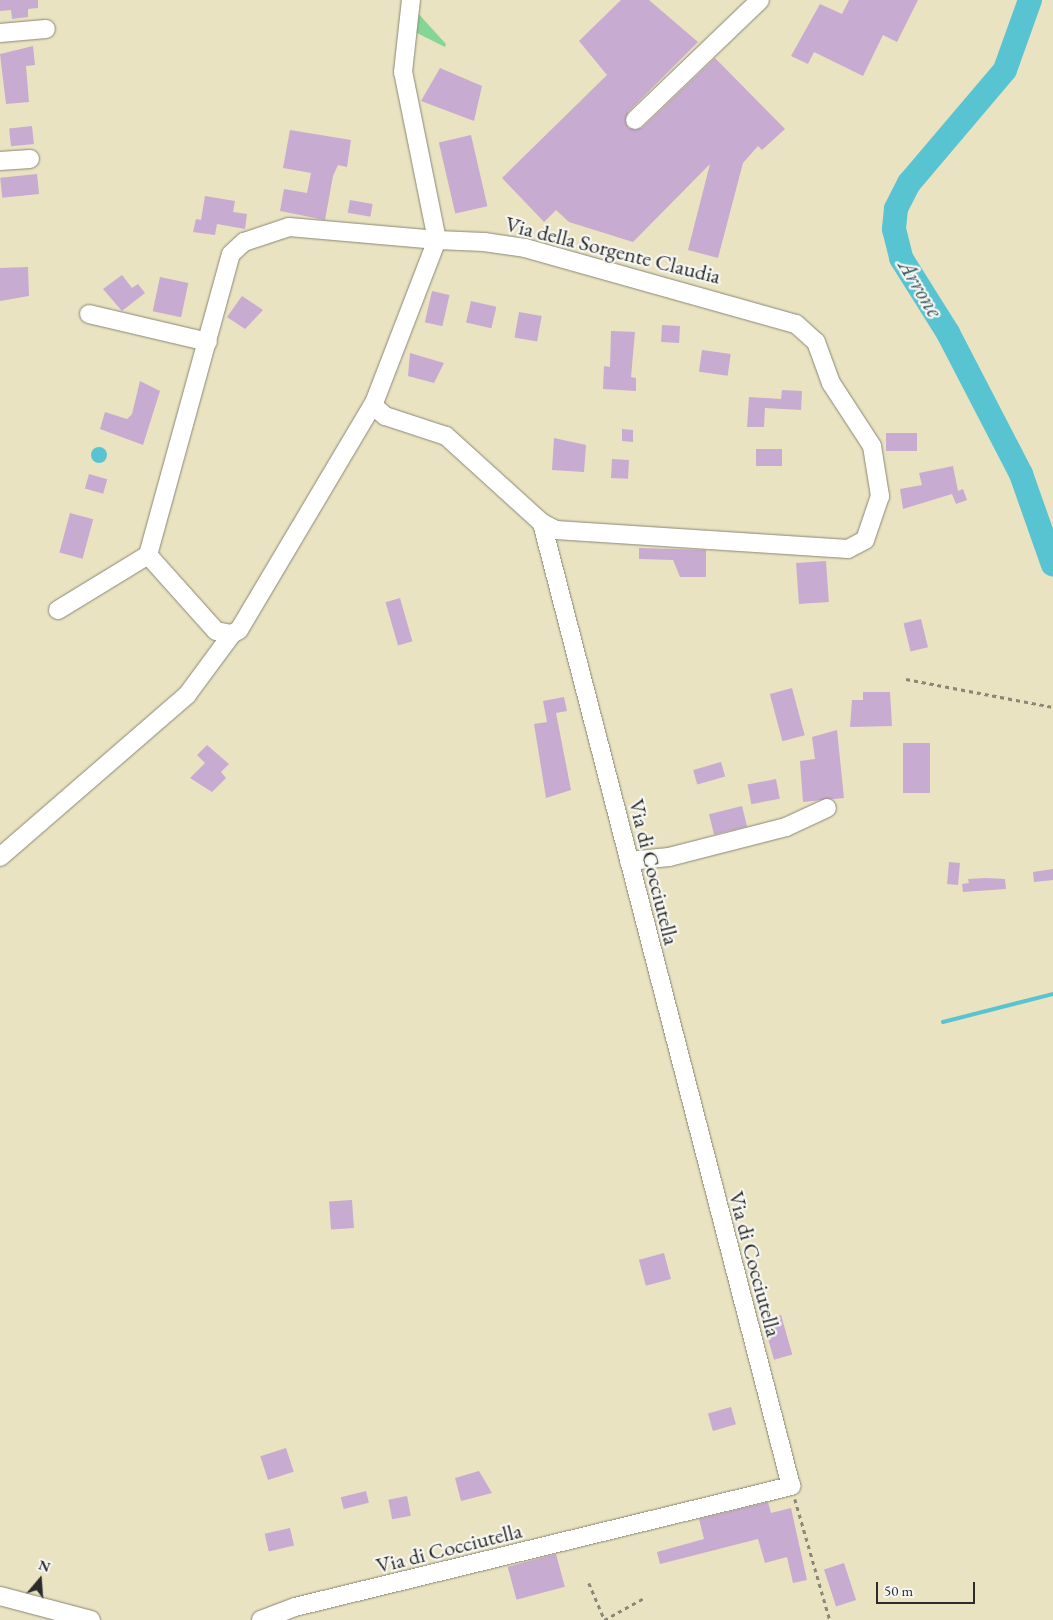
<!DOCTYPE html>
<html>
<head>
<meta charset="utf-8">
<style>
	body { margin:0 }
	#map { position:relative; width:1053px; height:1620px; overflow:hidden; background:#e9e3c2; font-family:"EB Garamond",serif }
	div>[style] { position:absolute }
	[style*='--x'] { left:calc(var(--x)*1px); top:calc(var(--y)*1px); width:calc(var(--w)*1px); rotate:calc(var(--a)*1deg) }
	.green>* { inset:0; background:#85d696 }
	.water>* { inset:0; background:#58c4d1 }
	.round { border-radius:50% }
	.stream>* { height:4px; margin:-2px; padding:0 2px; transform-origin:2px; border-radius:2px; background:#58c4d1 }
	.river>* { height:24px; margin:-12px; padding:0 12px; transform-origin:12px; border-radius:12px; background:#58c4d1 }
	.building>* { inset:0; background:#c8abd0; transform-origin:0 0 }
	.path>* { height:2.5px; margin-top:-1.25px; transform-origin:0; background:repeating-linear-gradient(90deg,#8a8776 0 4px,transparent 0 8px) }
	.roads { filter:drop-shadow(0 0 1px #8a8776) drop-shadow(0 0 1px #8a8776) }
	.minor>* { height:18px; margin:-9px; padding:0 9px; transform-origin:9px; border-radius:9px; background:#fff }
	span { translate:-50% -50%; white-space:nowrap; text-align:center; line-height:1.15; -webkit-text-stroke:4.5px #f6f6f2; paint-order:stroke }
	.street-label { font-size:22px; color:#2b2b2b }
	.water-label { font-size:24px; color:#38595d; font-style:italic }
	.north { position:absolute; left:15px; top:1555px; width:50px; height:50px; -webkit-text-stroke:4px #f6f6f2; paint-order:stroke; rotate:18deg; font-size:14px; font-weight:700; line-height:20px; text-align:center; color:#2b2b2b }
	.north::after { content:''; display:block; margin:auto; width:18px; height:22px; background:#2b2b2b; clip-path:polygon(50% 0,100% 100%,50% 72%,0 100%) }
	.scale { position:absolute; left:876px; top:1582px; width:99px; height:22px; box-sizing:border-box; border:2px solid #2b2b2b; border-top:0; padding-left:6px; font-size:15px; line-height:18px; white-space:nowrap; color:#2b2b2b; -webkit-text-stroke:4px #f6f6f2; paint-order:stroke }
</style>
</head>
<body>
<div id="map">
	<div class="green">
		<i style="clip-path:polygon(415px 10px,446px 44px,445px 47px,409px 29px)"></i>
	</div>
	<div class="water">
		<i class="round" style="left:91px;top:447px;width:16px;height:16px"></i>
	</div>
	<div class="stream">
		<i style="--x:943;--y:1022;--w:114;--a:-14.3"></i>
	</div>
	<div class="river">
		<i style="--x:1030;--y:0;--w:74;--a:109.7"></i>
		<i style="--x:1005;--y:70;--w:148;--a:130.3"></i>
		<i style="--x:909;--y:183;--w:29;--a:117"></i>
		<i style="--x:896;--y:209;--w:20;--a:96"></i>
		<i style="--x:894;--y:229;--w:30;--a:76"></i>
		<i style="--x:901;--y:258;--w:89;--a:57.9"></i>
		<i style="--x:948;--y:333;--w:159;--a:62.6"></i>
		<i style="--x:1021;--y:474;--w:96;--a:70.6"></i>
	</div>
	<div class="building">
		<i style="clip-path:polygon(0 0,38px 0,38px 8px,28px 9px,28px 17px,12px 19px,11px 10px,0 11px)"></i>
		<i style="clip-path:polygon(621px 0,649px 0,698px 42px,628px 112px,628px 128px,642px 128px,715px 58px,785px 129px,762px 150px,758px 146px,743px 163px,718px 258px,688px 250px,710px 164px,633px 242px,569px 222px,556px 210px,544px 222px,502px 178px,607px 75px,579px 41px)"></i>
		<i style="clip-path:polygon(849px 0,918px 0,897px 42px,883px 35px,863px 76px,814px 52px,808px 64px,791px 56px,820px 4px,842px 14px)"></i>
		<i style="clip-path:polygon(33px 46px,35px 65px,26px 66px,29px 102px,6px 104px,0 54px)"></i>
		<i style="clip-path:polygon(440px 68px,482px 86px,474px 121px,421px 101px)"></i>
		<i style="left:32px;top:126px;width:18px;height:23px;rotate:84deg"></i>
		<i style="clip-path:polygon(290px 130px,351px 140px,347px 167px,338px 165px,333px 176px,325px 220px,280px 211px,284px 189px,307px 193px,311px 173px,283px 168px)"></i>
		<i style="left:471px;top:135px;width:73px;height:33px;rotate:77deg"></i>
		<i style="left:37px;top:174px;width:20px;height:37px;rotate:84deg"></i>
		<i style="clip-path:polygon(205px 196px,235px 201px,233px 212px,247px 214px,245px 229px,217px 224px,215px 235px,193px 232px,196px 219px,201px 220px)"></i>
		<i style="left:350px;top:200px;width:23px;height:13px;rotate:10deg"></i>
		<i style="clip-path:polygon(28px 267px,29px 296px,0 301px,0 268px)"></i>
		<i style="clip-path:polygon(122px 275px,132px 288px,138px 284px,145px 293px,122px 311px,103px 289px)"></i>
		<i style="left:160px;top:277px;width:29px;height:35px;rotate:12deg"></i>
		<i style="left:432px;top:291px;width:18px;height:32px;rotate:13deg"></i>
		<i style="clip-path:polygon(242px 296px,263px 310px,245px 329px,227px 317px)"></i>
		<i style="left:471px;top:301px;width:26px;height:22px;rotate:13deg"></i>
		<i style="left:519px;top:312px;width:23px;height:26px;rotate:10deg"></i>
		<i style="left:662px;top:325px;width:18px;height:17px;rotate:3deg"></i>
		<i style="clip-path:polygon(611px 331px,635px 332px,631px 377px,636px 378px,636px 391px,603px 389px,604px 366px,610px 367px)"></i>
		<i style="left:702px;top:350px;width:29px;height:22px;rotate:8deg"></i>
		<i style="clip-path:polygon(410px 353px,444px 363px,434px 383px,408px 376px)"></i>
		<i style="clip-path:polygon(140px 381px,160px 391px,143px 445px,100px 429px,105px 412px,127px 419px,132px 414px)"></i>
		<i style="clip-path:polygon(782px 390px,802px 391px,801px 410px,765px 408px,764px 427px,747px 427px,749px 397px,781px 399px)"></i>
		<i style="clip-path:polygon(622px 429px,633px 430px,633px 442px,622px 441px)"></i>
		<i style="left:886px;top:433px;width:31px;height:18px"></i>
		<i style="clip-path:polygon(554px 438px,586px 445px,584px 472px,552px 470px)"></i>
		<i style="left:756px;top:449px;width:26px;height:17px"></i>
		<i style="left:612px;top:459px;width:17px;height:19px;rotate:3deg"></i>
		<i style="clip-path:polygon(953px 466px,958px 491px,963px 489px,967px 500px,956px 504px,952px 494px,903px 509px,900px 489px,922px 485px,919px 473px)"></i>
		<i style="left:89px;top:474px;width:19px;height:15px;rotate:16deg"></i>
		<i style="left:70px;top:513px;width:24px;height:41px;rotate:15deg"></i>
		<i style="clip-path:polygon(639px 548px,706px 550px,706px 577px,680px 577px,673px 560px,639px 559px)"></i>
		<i style="left:826px;top:561px;width:41px;height:30px;rotate:86deg"></i>
		<i style="left:400px;top:598px;width:45px;height:15px;rotate:74deg"></i>
		<i style="left:921px;top:619px;width:29px;height:18px;rotate:76deg"></i>
		<i style="left:792px;top:688px;width:49px;height:23px;rotate:75deg"></i>
		<i style="clip-path:polygon(863px 692px,890px 692px,892px 726px,850px 727px,852px 700px,863px 700px)"></i>
		<i style="clip-path:polygon(564px 697px,567px 711px,556px 713px,571px 790px,546px 798px,534px 724px,547px 722px,543px 701px)"></i>
		<i style="clip-path:polygon(837px 730px,844px 798px,803px 802px,800px 761px,815px 759px,812px 737px)"></i>
		<i style="left:903px;top:743px;width:27px;height:50px"></i>
		<i style="clip-path:polygon(207px 745px,229px 764px,221px 772px,226px 778px,212px 792px,190px 778px,205px 763px,197px 755px)"></i>
		<i style="left:721px;top:762px;width:15px;height:29px;rotate:74deg"></i>
		<i style="left:776px;top:779px;width:20px;height:29px;rotate:79deg"></i>
		<i style="left:742px;top:806px;width:21px;height:34px;rotate:76deg"></i>
		<i style="left:949px;top:862px;width:11px;height:22px;rotate:5deg"></i>
		<i style="clip-path:polygon(1053px 869px,1053px 880px,1034px 882px,1033px 872px)"></i>
		<i style="clip-path:polygon(986px 878px,1005px 879px,1006px 889px,963px 892px,962px 884px,969px 883px,968px 879px)"></i>
		<i style="left:352px;top:1200px;width:28px;height:23px;rotate:86deg"></i>
		<i style="left:664px;top:1253px;width:27px;height:26px;rotate:75deg"></i>
		<i style="left:781px;top:1315px;width:41px;height:19px;rotate:74deg"></i>
		<i style="left:731px;top:1407px;width:18px;height:24px;rotate:74deg"></i>
		<i style="left:286px;top:1448px;width:25px;height:27px;rotate:72deg"></i>
		<i style="clip-path:polygon(479px 1471px,492px 1493px,461px 1501px,455px 1478px)"></i>
		<i style="left:366px;top:1491px;width:12px;height:26px;rotate:76deg"></i>
		<i style="left:407px;top:1496px;width:20px;height:19px;rotate:79deg"></i>
		<i style="clip-path:polygon(768px 1502px,771px 1513px,791px 1508px,807px 1580px,793px 1583px,787px 1557px,765px 1563px,758px 1539px,660px 1564px,657px 1552px,704px 1539px,699px 1519px)"></i>
		<i style="left:290px;top:1528px;width:18px;height:26px;rotate:77deg"></i>
		<i style="left:556px;top:1554px;width:34px;height:50px;rotate:75deg"></i>
		<i style="left:844px;top:1563px;width:39px;height:21px;rotate:72deg"></i>
	</div>
	<div class="path">
		<i style="--x:906;--y:679;--w:150;--a:10.8"></i>
		<i style="--x:795;--y:1499;--w:126;--a:73.9"></i>
		<i style="--x:589;--y:1583;--w:39;--a:67"></i>
		<i style="--x:604;--y:1620;--w:46;--a:-28.8"></i>
	</div>
	<div class="roads">
		<div class="minor">
			<i style="--x:0;--y:33;--w:46;--a:-5"></i>
			<i style="--x:635;--y:120;--w:173;--a:-43.8"></i>
			<i style="--x:0;--y:161;--w:30;--a:-4"></i>
			<i style="--x:89;--y:314;--w:122;--a:13.2"></i>
			<i style="--x:148;--y:555;--w:102;--a:48.2"></i>
			<i style="--x:216;--y:631;--w:16;--a:11"></i>
			<i style="--x:232;--y:634;--w:8;--a:-30"></i>
			<i style="--x:239;--y:630;--w:264;--a:-59.3"></i>
			<i style="--x:58;--y:610;--w:105;--a:-31.4"></i>
			<i style="--x:148;--y:555;--w:312;--a:-74.6"></i>
			<i style="--x:231;--y:254;--w:18;--a:-43"></i>
			<i style="--x:244;--y:242;--w:47;--a:-18.4"></i>
			<i style="--x:289;--y:227;--w:149;--a:5"></i>
			<i style="--x:437;--y:240;--w:47;--a:2.4"></i>
			<i style="--x:484;--y:242;--w:41;--a:8.3"></i>
			<i style="--x:525;--y:248;--w:281;--a:15.7"></i>
			<i style="--x:796;--y:324;--w:27;--a:42"></i>
			<i style="--x:816;--y:342;--w:44;--a:69.9"></i>
			<i style="--x:831;--y:383;--w:75;--a:56.9"></i>
			<i style="--x:872;--y:446;--w:51;--a:80.9"></i>
			<i style="--x:880;--y:496;--w:46;--a:108.8"></i>
			<i style="--x:865;--y:540;--w:19;--a:152"></i>
			<i style="--x:848;--y:549;--w:293;--a:-176.3"></i>
			<i style="--x:556;--y:530;--w:16;--a:-153"></i>
			<i style="--x:542;--y:523;--w:130;--a:-137.8"></i>
			<i style="--x:446;--y:436;--w:64;--a:-161.8"></i>
			<i style="--x:385;--y:416;--w:12;--a:-138"></i>
			<i style="--x:376;--y:408;--w:5;--a:-112"></i>
			<i style="--x:374;--y:403;--w:175;--a:-68.9"></i>
			<i style="--x:437;--y:240;--w:171;--a:-101.4"></i>
			<i style="--x:403;--y:72;--w:72;--a:-83.7"></i>
			<i style="--x:0;--y:857;--w:247;--a:-40.9"></i>
			<i style="--x:187;--y:695;--w:76;--a:-53.6"></i>
			<i style="--x:629;--y:861;--w:40;--a:-5.7"></i>
			<i style="--x:669;--y:857;--w:121;--a:-14.4"></i>
			<i style="--x:786;--y:827;--w:45;--a:-24.9"></i>
			<i style="--x:0;--y:1596;--w:94;--a:14.8"></i>
			<i style="--x:261;--y:1620;--w:36;--a:-21"></i>
			<i style="--x:295;--y:1607;--w:511;--a:-13.71"></i>
			<i style="--x:791;--y:1486;--w:995;--a:-104.5"></i>
		</div>
	</div>
	<div class="street-label">
		<span style="left:613px;top:250px;rotate:14deg">Via della Sorgente Claudia</span>
		<span style="left:654px;top:872px;rotate:76deg">Via di Cocciutella</span>
		<span style="left:755px;top:1264px;rotate:75deg">Via di Cocciutella</span>
		<span style="left:449px;top:1548px;rotate:-14deg">Via di Cocciutella</span>
	</div>
	<div class="water-label">
		<span style="left:921px;top:288px;rotate:59deg">Arrone</span>
	</div>
	<div class="north">N</div>
	<div class="scale">50 m</div>
</div>
</body>
</html>
